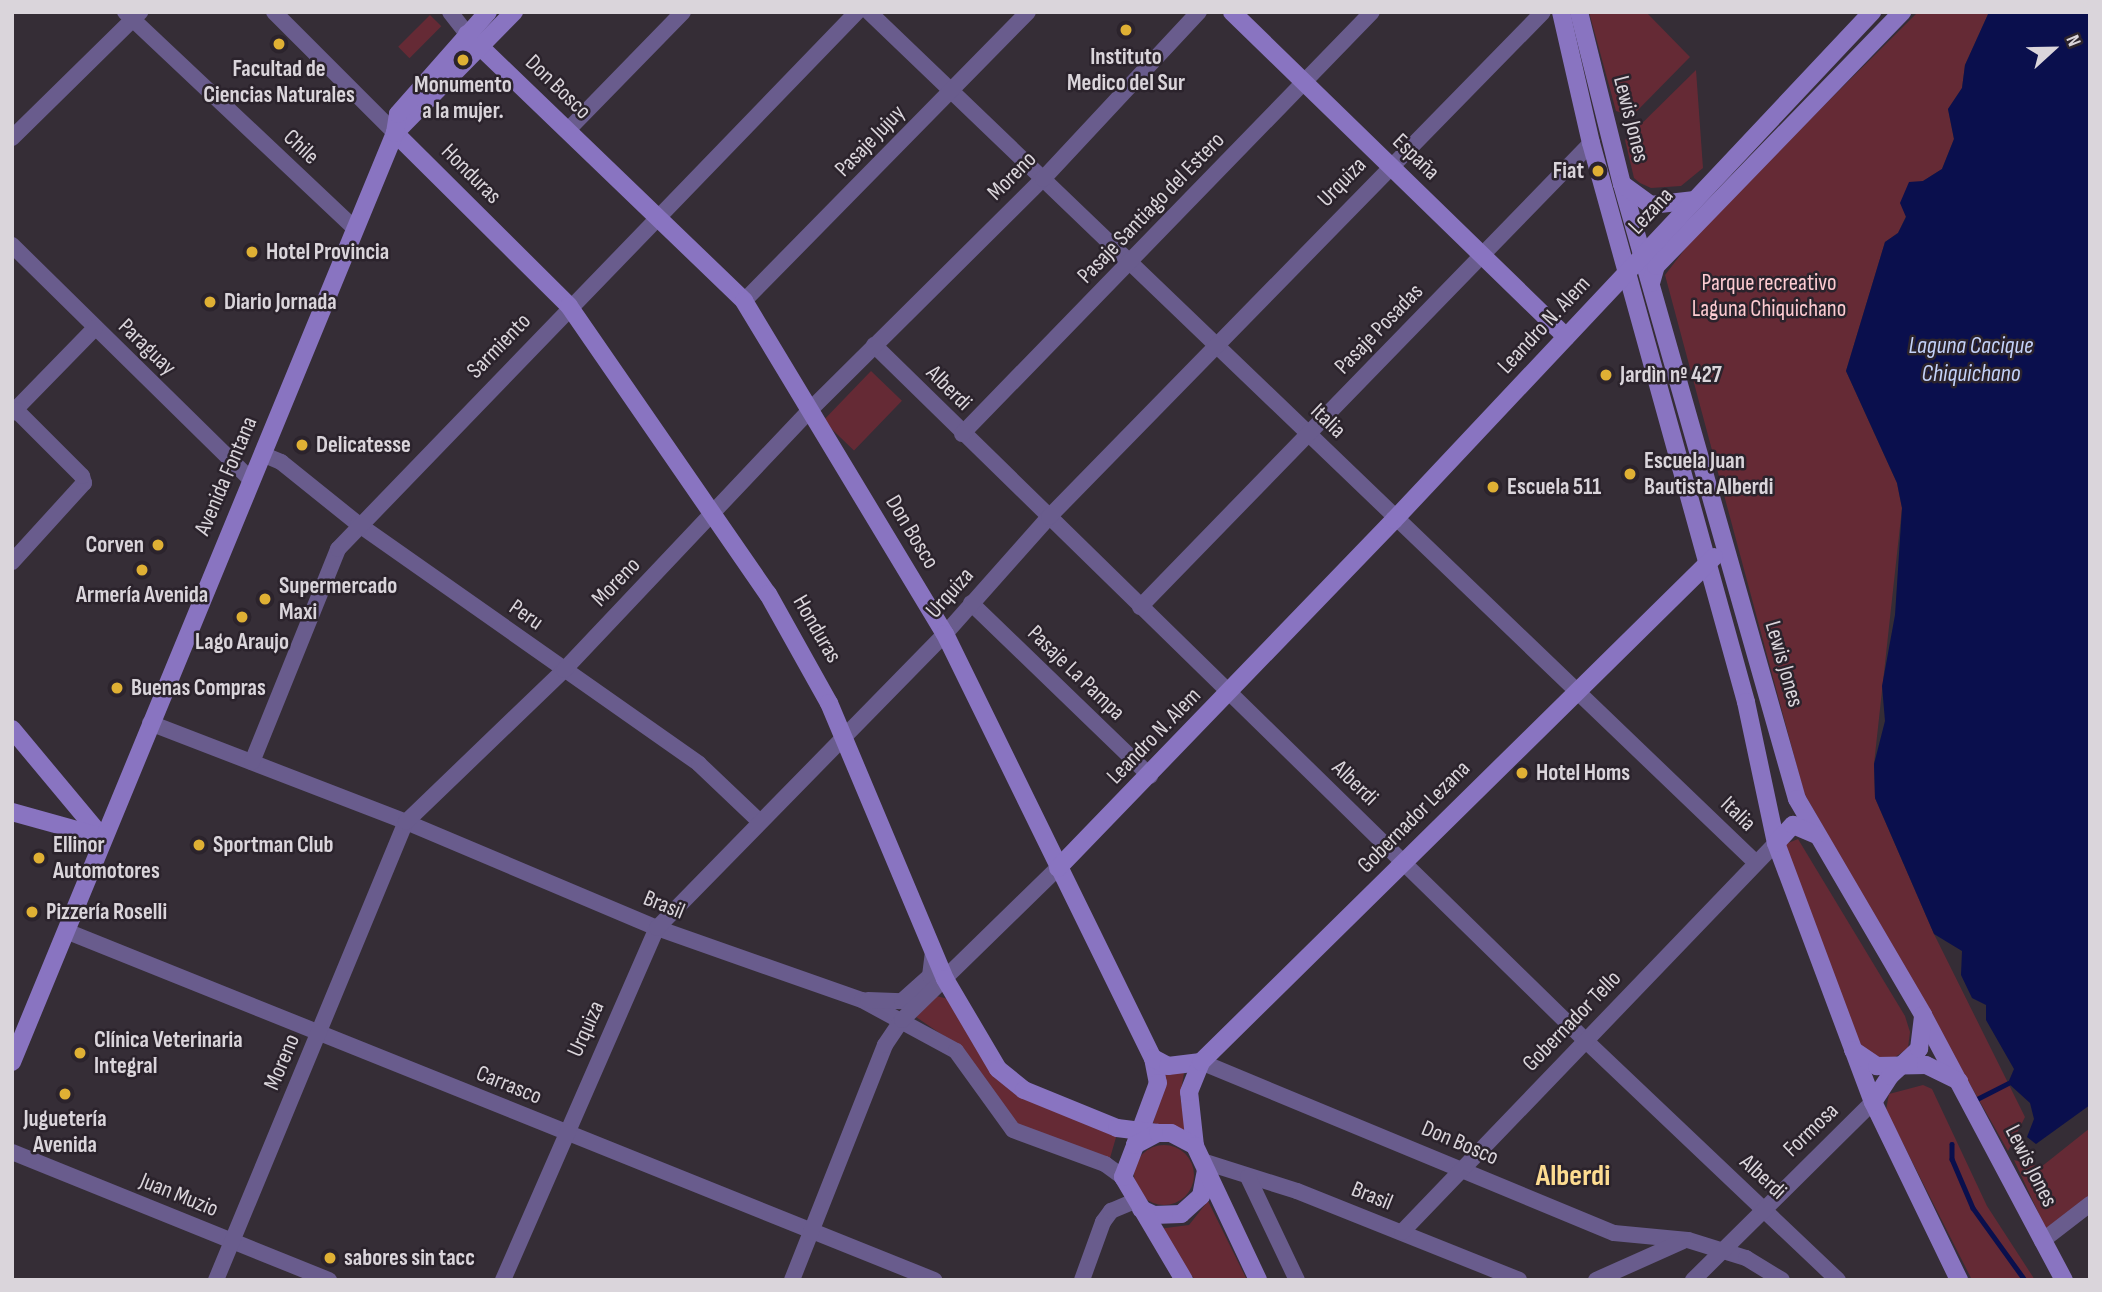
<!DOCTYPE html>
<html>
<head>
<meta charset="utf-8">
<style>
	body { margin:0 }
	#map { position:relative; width:2102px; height:1292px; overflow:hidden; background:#352d36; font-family:"Sofia Sans Condensed",sans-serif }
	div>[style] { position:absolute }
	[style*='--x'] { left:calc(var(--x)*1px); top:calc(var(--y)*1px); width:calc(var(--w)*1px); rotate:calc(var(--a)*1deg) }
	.green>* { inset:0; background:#652a35; transform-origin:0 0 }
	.round { border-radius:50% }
	.water>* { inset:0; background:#0a0f4d }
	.stream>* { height:4.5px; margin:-2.25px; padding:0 2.25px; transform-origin:2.25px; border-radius:2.25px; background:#0a0f4d }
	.street>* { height:16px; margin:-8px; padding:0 8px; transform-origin:8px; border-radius:8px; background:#695c8d }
	.secondary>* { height:18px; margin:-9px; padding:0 9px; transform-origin:9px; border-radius:9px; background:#8974c1 }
	.dots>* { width:19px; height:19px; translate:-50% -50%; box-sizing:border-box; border:4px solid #2b232c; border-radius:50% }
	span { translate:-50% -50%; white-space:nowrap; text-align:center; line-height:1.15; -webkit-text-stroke:5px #2b232c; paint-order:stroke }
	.poi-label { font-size:23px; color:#dad5db; font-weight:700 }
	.right { translate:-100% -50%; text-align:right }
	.left { translate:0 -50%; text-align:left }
	.street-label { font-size:23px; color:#dad5db }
	.park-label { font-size:23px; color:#fdcbd1 }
	.water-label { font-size:24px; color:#c4d2f9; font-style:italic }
	.district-label { font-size:30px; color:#fddc91; font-weight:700 }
	.frame { position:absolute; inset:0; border:14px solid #dad5db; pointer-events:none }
	.north { position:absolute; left:2018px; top:14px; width:70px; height:70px; -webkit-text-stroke:5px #2b232c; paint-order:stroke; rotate:68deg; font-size:19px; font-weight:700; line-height:28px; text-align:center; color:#dad5db }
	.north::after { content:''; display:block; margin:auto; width:24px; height:32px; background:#dad5db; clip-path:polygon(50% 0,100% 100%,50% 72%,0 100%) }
</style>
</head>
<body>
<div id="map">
	<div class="green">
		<i style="clip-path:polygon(1589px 12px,1646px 12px,1690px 57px,1632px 116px,1616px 111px)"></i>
		<i style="clip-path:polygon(1918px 12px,1989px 12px,1965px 65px,1962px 88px,1948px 109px,1954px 139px,1942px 169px,1923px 181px,1898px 233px,1885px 242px,1846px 371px,1897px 483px,1902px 508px,1874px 764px,1875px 798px,1934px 934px,2025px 1117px,2008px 1151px,1804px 793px,1665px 275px,1701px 228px)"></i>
		<i style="left:430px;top:15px;width:16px;height:45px;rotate:45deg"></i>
		<i style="clip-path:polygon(1696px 70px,1703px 168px,1681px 186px,1651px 188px,1640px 183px,1634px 178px,1625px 140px)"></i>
		<i style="left:871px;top:371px;width:43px;height:69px;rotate:44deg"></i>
		<i style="clip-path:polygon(1798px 839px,1905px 1016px,1910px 1032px,1908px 1048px,1894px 1058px,1878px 1062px,1853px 1043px,1783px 845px)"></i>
		<i style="clip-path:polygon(936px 996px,949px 999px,995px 1075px,1012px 1092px,1117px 1134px,1110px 1158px,1018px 1125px,957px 1045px,916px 1017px)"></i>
		<i style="clip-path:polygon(1162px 1070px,1184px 1073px,1180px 1096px,1186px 1131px,1153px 1123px,1163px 1091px)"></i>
		<i style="clip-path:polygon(1923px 1085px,1932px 1089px,1987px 1206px,2035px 1280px,1972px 1280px,1886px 1110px,1889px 1094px)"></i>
		<i style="clip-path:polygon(2090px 1128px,2090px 1209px,2051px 1240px,2014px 1160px,2041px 1167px)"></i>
		<i class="round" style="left:1134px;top:1145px;width:60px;height:60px"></i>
		<i style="clip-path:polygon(1208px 1201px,1247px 1280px,1195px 1280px,1158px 1229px,1189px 1225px)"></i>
	</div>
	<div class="water">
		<i style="clip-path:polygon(1989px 12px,2090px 12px,2090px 1105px,2036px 1144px,2027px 1137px,2034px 1119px,2030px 1103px,2008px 1083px,2014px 1069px,1986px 1020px,1986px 1005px,1972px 998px,1961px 975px,1962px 951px,1934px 934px,1875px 798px,1874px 764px,1885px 721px,1882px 686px,1895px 615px,1902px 508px,1897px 483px,1846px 371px,1885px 242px,1898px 233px,1906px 217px,1900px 203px,1909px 182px,1923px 181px,1942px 169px,1954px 139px,1948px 109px,1962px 88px,1965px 65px)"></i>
	</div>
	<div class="stream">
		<i style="--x:1977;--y:1099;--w:35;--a:-27"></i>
		<i style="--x:1952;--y:1144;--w:15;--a:90"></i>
		<i style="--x:1952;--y:1159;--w:53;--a:66.8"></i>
		<i style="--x:1973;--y:1208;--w:89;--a:54.2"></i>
	</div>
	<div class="street">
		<i style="--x:125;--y:12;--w:316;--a:43.3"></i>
		<i style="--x:274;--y:12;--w:171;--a:45"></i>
		<i style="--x:450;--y:12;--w:28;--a:52"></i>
		<i style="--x:869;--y:12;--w:1229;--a:43.81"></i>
		<i style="--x:567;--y:131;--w:166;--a:-45.7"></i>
		<i style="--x:12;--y:138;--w:180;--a:-44.5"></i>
		<i style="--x:12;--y:245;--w:335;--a:44.5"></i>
		<i style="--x:744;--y:301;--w:405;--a:-45.5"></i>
		<i style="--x:874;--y:345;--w:996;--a:44.35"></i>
		<i style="--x:1586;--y:1041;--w:347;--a:43.5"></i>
		<i style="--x:12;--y:413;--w:119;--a:-45.7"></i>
		<i style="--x:962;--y:434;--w:588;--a:-45.83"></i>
		<i style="--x:262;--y:454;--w:21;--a:23"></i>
		<i style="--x:281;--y:462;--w:99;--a:38.8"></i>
		<i style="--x:358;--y:524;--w:417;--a:35.1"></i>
		<i style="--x:699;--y:764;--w:83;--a:43.5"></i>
		<i style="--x:12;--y:562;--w:107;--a:-47.7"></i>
		<i style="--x:84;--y:483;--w:7;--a:-106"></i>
		<i style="--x:82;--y:476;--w:93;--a:-135"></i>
		<i style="--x:971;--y:603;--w:249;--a:44"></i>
		<i style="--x:1140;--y:607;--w:647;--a:-45.81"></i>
		<i style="--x:150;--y:723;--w:274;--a:21.1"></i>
		<i style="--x:406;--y:822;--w:272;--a:22.9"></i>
		<i style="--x:657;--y:928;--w:217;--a:19.4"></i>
		<i style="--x:862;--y:1000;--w:107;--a:28.5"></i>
		<i style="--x:956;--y:1051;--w:97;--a:54.2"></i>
		<i style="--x:1013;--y:1130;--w:98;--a:20.3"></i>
		<i style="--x:1105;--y:1164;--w:22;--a:36"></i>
		<i style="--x:252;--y:762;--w:230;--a:-68"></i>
		<i style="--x:338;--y:549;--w:747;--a:-45.98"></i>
		<i style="--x:66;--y:931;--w:936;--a:21.9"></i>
		<i style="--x:868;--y:1000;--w:34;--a:2"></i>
		<i style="--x:902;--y:1001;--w:38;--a:-42"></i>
		<i style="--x:930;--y:976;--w:25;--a:-83"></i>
		<i style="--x:1201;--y:1062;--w:447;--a:22.5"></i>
		<i style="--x:1614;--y:1233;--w:74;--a:5.4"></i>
		<i style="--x:1688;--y:1240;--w:61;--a:17.2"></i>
		<i style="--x:1746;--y:1258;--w:42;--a:31.4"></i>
		<i style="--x:12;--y:1152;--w:342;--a:22"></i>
		<i style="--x:1205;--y:1162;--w:96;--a:17.5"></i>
		<i style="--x:1297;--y:1191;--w:239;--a:21.8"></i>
		<i style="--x:1248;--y:1177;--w:114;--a:64.6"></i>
		<i style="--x:1402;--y:1232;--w:540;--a:-46.13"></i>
		<i style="--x:2042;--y:1241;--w:61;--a:-37.6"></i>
		<i style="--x:216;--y:1280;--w:496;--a:-67.5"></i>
		<i style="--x:406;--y:822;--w:219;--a:-43.9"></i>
		<i style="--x:564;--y:670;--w:358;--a:-46.6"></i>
		<i style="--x:810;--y:410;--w:328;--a:-44.8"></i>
		<i style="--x:1043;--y:179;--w:229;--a:-47"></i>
		<i style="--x:503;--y:1280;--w:384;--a:-66.4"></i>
		<i style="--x:657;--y:928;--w:412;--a:-45.6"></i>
		<i style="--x:945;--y:634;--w:157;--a:-48.4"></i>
		<i style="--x:1049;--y:517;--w:706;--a:-45.63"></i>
		<i style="--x:792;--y:1280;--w:253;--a:-68.4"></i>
		<i style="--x:885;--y:1045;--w:30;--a:-56"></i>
		<i style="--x:902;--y:1020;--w:218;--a:-44.3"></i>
		<i style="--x:1082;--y:1280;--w:62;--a:-70.1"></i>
		<i style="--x:1103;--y:1222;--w:14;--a:-54"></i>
		<i style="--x:1111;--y:1211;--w:26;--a:-23"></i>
		<i style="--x:1596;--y:1280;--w:95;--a:-24.1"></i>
		<i style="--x:1693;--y:1280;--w:253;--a:-44.7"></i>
	</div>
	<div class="secondary">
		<i style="--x:1232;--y:12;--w:466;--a:44.2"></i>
		<i style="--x:1561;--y:12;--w:134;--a:77.1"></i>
		<i style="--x:1591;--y:143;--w:580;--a:74.5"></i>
		<i style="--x:1746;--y:702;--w:144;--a:78"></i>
		<i style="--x:1776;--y:843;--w:277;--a:69.5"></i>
		<i style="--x:1873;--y:1102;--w:198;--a:64.2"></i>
		<i style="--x:1579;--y:12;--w:177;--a:76"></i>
		<i style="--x:1622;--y:184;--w:639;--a:74.12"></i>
		<i style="--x:1797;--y:799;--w:250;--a:59.7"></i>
		<i style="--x:1923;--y:1015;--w:300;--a:62"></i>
		<i style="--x:467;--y:34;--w:385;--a:43.9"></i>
		<i style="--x:744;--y:301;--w:389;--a:58.9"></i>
		<i style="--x:945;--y:634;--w:472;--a:63.9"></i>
		<i style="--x:1153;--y:1058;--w:25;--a:79"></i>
		<i style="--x:1158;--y:1083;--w:66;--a:110.4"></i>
		<i style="--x:395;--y:133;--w:245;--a:44.8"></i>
		<i style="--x:569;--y:306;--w:350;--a:55.4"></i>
		<i style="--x:768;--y:594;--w:125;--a:60.8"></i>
		<i style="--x:829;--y:703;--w:299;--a:67.2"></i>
		<i style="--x:945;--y:979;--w:104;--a:59.5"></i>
		<i style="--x:998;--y:1069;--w:33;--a:39"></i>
		<i style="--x:1024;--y:1090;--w:100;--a:22.2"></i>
		<i style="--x:1117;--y:1128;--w:41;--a:7"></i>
		<i style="--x:395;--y:133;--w:170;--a:-45.5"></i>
		<i style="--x:1622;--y:184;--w:36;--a:36"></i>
		<i style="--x:1651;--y:205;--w:44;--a:-6.5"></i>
		<i style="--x:1651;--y:283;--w:18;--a:-74"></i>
		<i style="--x:1656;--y:266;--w:354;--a:-45.9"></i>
		<i style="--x:12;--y:729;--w:141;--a:50.2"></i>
		<i style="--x:12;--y:812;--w:93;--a:15.5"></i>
		<i style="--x:1776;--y:843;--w:25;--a:-47"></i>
		<i style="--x:1793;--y:825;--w:25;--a:23"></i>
		<i style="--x:1058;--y:868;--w:484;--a:-46"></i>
		<i style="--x:1394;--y:520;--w:698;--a:-46.74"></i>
		<i style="--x:1853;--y:1050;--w:29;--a:34"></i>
		<i style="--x:1877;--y:1066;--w:49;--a:-1.2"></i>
		<i style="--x:1926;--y:1065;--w:37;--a:26"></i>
		<i style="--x:1153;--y:1058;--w:17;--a:28"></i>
		<i style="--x:1168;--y:1066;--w:33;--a:-7"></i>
		<i style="--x:12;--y:1062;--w:1005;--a:-67.6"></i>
		<i style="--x:395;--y:133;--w:19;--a:-81"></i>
		<i style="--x:398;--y:114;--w:136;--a:-48.6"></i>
		<i style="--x:1873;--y:1102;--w:31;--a:-57"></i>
		<i style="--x:1890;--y:1076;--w:40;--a:-43"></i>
		<i style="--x:1919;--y:1049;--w:34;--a:-83"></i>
		<i style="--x:1195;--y:1146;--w:54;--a:-96.3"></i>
		<i style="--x:1189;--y:1092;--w:32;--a:-68"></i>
		<i style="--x:1201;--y:1062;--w:720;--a:-44.55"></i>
		<i style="--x:1141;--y:1209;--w:14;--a:25"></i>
		<i style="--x:1154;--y:1215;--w:27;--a:-2"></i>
		<i style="--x:1181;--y:1214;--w:27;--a:-42"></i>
		<i style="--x:1201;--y:1196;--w:26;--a:-79"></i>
		<i style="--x:1184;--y:1280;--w:120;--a:-120.6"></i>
		<i style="--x:1123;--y:1177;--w:34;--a:-69"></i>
		<i style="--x:1135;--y:1145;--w:26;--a:-28"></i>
		<i style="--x:1158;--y:1133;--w:13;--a:0"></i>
		<i style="--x:1171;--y:1133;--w:27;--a:28"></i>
		<i style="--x:1195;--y:1146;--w:148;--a:64.8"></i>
	</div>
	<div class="dots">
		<i style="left:1126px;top:30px;background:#dfb034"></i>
		<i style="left:279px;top:44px;background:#dfb034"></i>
		<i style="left:463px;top:60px;background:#dfb034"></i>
		<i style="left:1598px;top:171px;background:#dfb034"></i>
		<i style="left:252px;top:252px;background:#dfb034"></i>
		<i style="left:210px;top:302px;background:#dfb034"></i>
		<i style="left:1606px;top:375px;background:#dfb034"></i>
		<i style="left:302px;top:445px;background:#dfb034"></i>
		<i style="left:1630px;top:474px;background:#dfb034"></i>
		<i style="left:1493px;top:487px;background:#dfb034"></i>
		<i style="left:158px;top:545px;background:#dfb034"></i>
		<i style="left:142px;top:570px;background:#dfb034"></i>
		<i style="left:265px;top:599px;background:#dfb034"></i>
		<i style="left:242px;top:617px;background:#dfb034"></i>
		<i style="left:117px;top:688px;background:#dfb034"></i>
		<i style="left:1522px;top:773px;background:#dfb034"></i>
		<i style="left:199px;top:845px;background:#dfb034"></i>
		<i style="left:39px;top:858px;background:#dfb034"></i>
		<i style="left:32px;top:912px;background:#dfb034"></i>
		<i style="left:80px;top:1053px;background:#dfb034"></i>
		<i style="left:65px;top:1094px;background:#dfb034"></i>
		<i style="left:330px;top:1258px;background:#dfb034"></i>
	</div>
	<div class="poi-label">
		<span style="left:1126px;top:70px">Instituto<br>Medico del Sur</span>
		<span style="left:279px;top:82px">Facultad de<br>Ciencias Naturales</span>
		<span style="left:463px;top:98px">Monumento<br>a la mujer.</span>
		<span class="right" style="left:1584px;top:171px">Fiat</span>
		<span class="left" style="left:266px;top:252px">Hotel Provincia</span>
		<span class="left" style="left:224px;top:302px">Diario Jornada</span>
		<span class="left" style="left:1620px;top:375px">Jardìn nº 427</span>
		<span class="left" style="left:316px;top:445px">Delicatesse</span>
		<span class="left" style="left:1644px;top:474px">Escuela Juan<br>Bautista Alberdi</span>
		<span class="left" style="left:1507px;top:487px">Escuela 511</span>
		<span class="right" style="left:144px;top:545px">Corven</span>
		<span class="left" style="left:279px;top:599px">Supermercado<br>Maxi</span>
		<span style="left:142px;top:595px">Armería Avenida</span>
		<span style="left:242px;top:642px">Lago Araujo</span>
		<span class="left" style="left:131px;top:688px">Buenas Compras</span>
		<span class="left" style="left:1536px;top:773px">Hotel Homs</span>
		<span class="left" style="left:53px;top:858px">Ellinor<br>Automotores</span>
		<span class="left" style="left:213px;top:845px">Sportman Club</span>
		<span class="left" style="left:46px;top:912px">Pizzería Roselli</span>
		<span class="left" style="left:94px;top:1053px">Clínica Veterinaria<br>Integral</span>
		<span style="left:65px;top:1132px">Juguetería<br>Avenida</span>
		<span class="left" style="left:344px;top:1258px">sabores sin tacc</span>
	</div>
	<div class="street-label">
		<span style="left:558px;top:87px;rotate:44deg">Don Bosco</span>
		<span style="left:1631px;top:119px;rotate:76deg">Lewis Jones</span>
		<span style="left:870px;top:141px;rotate:-46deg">Pasaje Jujuy</span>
		<span style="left:301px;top:147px;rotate:43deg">Chile</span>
		<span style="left:1416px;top:157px;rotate:44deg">España</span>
		<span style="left:471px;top:174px;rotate:45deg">Honduras</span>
		<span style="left:1012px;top:176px;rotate:-45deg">Moreno</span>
		<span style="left:1342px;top:182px;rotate:-46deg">Urquiza</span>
		<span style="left:1151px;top:208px;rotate:-46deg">Pasaje Santiago del Estero</span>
		<span style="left:1651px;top:211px;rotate:-47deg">Lezana</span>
		<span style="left:1544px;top:325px;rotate:-47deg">Leandro N. Alem</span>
		<span style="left:1379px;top:329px;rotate:-46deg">Pasaje Posadas</span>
		<span style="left:499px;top:346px;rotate:-46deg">Sarmiento</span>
		<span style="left:147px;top:347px;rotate:44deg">Paraguay</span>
		<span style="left:949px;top:388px;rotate:45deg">Alberdi</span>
		<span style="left:1328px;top:421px;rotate:44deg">Italia</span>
		<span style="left:226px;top:476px;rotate:-67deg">Avenida Fontana</span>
		<span style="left:912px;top:532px;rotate:59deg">Don Bosco</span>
		<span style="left:616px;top:582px;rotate:-46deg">Moreno</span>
		<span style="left:950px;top:593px;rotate:-48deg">Urquiza</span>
		<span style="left:526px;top:615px;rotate:35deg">Peru</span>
		<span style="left:817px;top:629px;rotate:60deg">Honduras</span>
		<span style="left:1784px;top:664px;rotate:74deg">Lewis Jones</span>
		<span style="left:1076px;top:673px;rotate:44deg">Pasaje La Pampa</span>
		<span style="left:1154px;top:736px;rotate:-46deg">Leandro N. Alem</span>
		<span style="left:1355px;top:783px;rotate:44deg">Alberdi</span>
		<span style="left:1738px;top:814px;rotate:44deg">Italia</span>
		<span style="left:1414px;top:817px;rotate:-45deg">Gobernador Lezana</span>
		<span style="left:664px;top:905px;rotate:22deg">Brasil</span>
		<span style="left:1572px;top:1021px;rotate:-46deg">Gobernador Tello</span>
		<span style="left:586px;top:1029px;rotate:-66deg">Urquiza</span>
		<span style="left:282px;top:1062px;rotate:-67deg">Moreno</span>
		<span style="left:509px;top:1085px;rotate:22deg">Carrasco</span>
		<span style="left:1811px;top:1130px;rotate:-44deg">Formosa</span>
		<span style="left:1460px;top:1143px;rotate:23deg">Don Bosco</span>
		<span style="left:2031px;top:1166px;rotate:63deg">Lewis Jones</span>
		<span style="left:1763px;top:1177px;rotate:43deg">Alberdi</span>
		<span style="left:179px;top:1195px;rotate:22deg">Juan Muzio</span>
		<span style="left:1372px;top:1196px;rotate:22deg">Brasil</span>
	</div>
	<div class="park-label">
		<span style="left:1769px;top:296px">Parque recreativo<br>Laguna Chiquichano</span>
	</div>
	<div class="water-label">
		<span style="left:1971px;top:360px">Laguna Cacique<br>Chiquichano</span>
	</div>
	<div class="district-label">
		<span style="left:1573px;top:1176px">Alberdi</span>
	</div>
	<div class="frame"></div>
	<div class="north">N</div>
</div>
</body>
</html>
